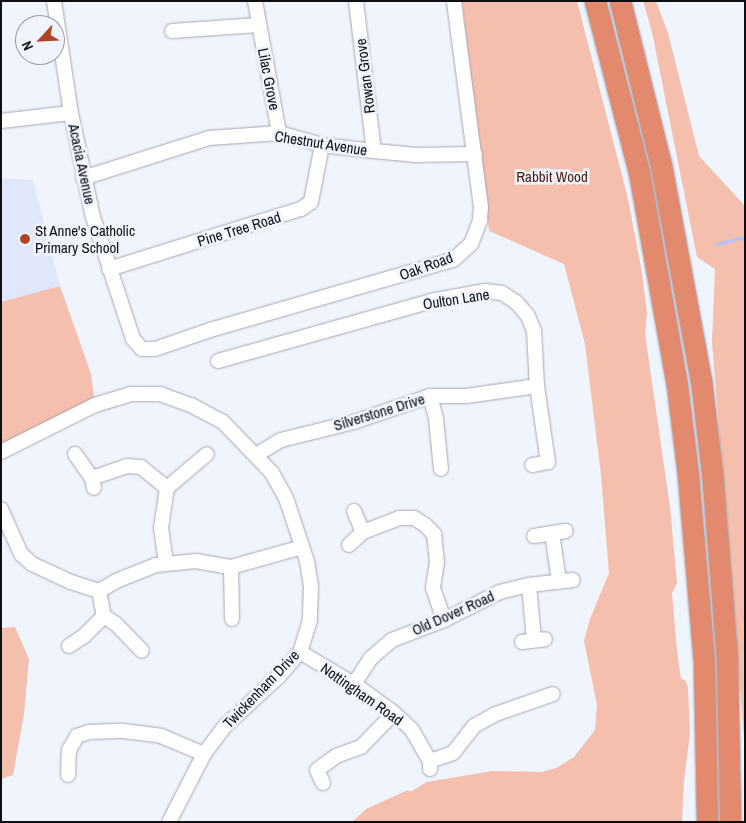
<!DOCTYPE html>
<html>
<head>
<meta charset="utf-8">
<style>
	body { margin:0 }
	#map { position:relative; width:746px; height:823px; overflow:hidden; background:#f0f4fd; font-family:"Archivo Narrow",sans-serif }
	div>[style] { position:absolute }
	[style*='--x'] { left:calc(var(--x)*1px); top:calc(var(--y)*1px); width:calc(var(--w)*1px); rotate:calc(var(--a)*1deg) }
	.built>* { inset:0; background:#e0e7fa }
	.green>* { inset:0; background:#f5bfae }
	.stream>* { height:3px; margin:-1.5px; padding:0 1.5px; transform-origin:1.5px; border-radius:1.5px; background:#b1c3f9 }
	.roads { filter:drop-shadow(0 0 1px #a4a8b3) drop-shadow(0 0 1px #a4a8b3) }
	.minor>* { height:14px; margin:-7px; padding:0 7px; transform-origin:7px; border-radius:7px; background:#fff }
	.highway>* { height:21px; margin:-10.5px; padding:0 10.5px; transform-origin:10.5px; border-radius:10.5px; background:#e2896e }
	.dots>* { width:14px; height:14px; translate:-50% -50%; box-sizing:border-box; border:2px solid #f0f4fd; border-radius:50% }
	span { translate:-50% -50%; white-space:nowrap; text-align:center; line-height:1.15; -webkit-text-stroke:5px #f0f4fd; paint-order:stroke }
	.street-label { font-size:15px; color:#0e0f13 }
	.park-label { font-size:15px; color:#4a1a0b }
	.poi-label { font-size:15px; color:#0e0f13 }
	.left { translate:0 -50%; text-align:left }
	.frame { position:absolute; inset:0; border:2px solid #0e0f13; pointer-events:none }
	.north { position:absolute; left:15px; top:15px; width:50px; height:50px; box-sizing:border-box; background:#f0f4fd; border:1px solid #96989f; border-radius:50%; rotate:245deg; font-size:14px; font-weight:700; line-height:20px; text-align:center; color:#0e0f13 }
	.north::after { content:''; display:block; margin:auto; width:18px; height:22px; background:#ae4626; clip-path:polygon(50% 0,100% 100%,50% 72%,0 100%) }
</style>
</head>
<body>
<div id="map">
	<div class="built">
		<i style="clip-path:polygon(1px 178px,33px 180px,60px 286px,1px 302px)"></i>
	</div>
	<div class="green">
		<i style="clip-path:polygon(462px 1px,577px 1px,628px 199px,642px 273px,647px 313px,645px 334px,670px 507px,677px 583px,672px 593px,677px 651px,681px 679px,685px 680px,688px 687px,690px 733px,684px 781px,682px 822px,352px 822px,366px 809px,408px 790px,410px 792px,427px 782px,492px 771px,541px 772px,556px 768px,574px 757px,595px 730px,597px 705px,584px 641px,590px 619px,609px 573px,601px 475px,585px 344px,564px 264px,489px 231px)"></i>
		<i style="clip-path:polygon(643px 1px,656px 1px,668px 33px,699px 156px,745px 206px,745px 751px,712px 342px,715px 269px,697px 257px,652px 32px)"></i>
		<i style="clip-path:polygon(60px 286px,91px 374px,95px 405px,1px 452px,1px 302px)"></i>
		<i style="clip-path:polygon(15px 627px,29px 659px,24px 714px,13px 775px,1px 779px,1px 628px)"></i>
	</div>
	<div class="stream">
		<i style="--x:717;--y:244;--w:24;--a:-15"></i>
		<i style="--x:740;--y:238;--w:5;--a:11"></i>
	</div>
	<div class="roads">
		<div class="minor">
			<i style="--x:54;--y:1;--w:113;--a:81.4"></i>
			<i style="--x:71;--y:113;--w:106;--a:78.1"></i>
			<i style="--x:93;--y:217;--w:128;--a:71.8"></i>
			<i style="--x:133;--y:339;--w:13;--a:48"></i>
			<i style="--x:142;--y:349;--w:13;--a:0"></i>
			<i style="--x:155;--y:349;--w:58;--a:-19.1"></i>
			<i style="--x:210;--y:330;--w:253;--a:-16.1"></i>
			<i style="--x:453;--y:260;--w:24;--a:-42"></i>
			<i style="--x:471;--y:244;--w:26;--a:-69"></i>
			<i style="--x:480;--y:220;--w:13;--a:-86"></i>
			<i style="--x:481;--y:207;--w:208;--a:-97.5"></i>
			<i style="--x:255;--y:1;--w:134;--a:79.7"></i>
			<i style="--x:356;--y:1;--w:151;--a:83.2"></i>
			<i style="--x:172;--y:31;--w:87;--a:-3.9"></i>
			<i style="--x:1;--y:121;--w:70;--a:-6.5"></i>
			<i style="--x:83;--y:178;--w:132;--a:-17.6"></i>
			<i style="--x:209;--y:138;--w:70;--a:-4.1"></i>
			<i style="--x:279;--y:133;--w:45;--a:15.6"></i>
			<i style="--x:322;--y:145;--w:52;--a:6.6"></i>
			<i style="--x:374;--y:151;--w:42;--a:5.4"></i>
			<i style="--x:416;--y:155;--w:59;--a:-1"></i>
			<i style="--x:109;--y:269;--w:201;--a:-17.4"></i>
			<i style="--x:301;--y:209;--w:12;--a:-35"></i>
			<i style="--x:311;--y:202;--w:58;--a:-79.1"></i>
			<i style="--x:218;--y:361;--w:221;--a:-15.7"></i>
			<i style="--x:431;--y:301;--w:55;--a:-10.5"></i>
			<i style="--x:485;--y:291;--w:17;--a:7"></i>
			<i style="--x:502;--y:293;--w:17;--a:33"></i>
			<i style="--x:516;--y:302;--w:18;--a:49"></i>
			<i style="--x:528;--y:316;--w:16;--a:68"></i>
			<i style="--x:534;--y:331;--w:55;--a:86.9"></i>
			<i style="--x:537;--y:386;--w:77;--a:81.8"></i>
			<i style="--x:548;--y:462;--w:16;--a:169"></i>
			<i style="--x:430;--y:396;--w:24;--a:75"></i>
			<i style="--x:436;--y:419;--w:50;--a:84.3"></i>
			<i style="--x:1;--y:452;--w:105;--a:-26.6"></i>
			<i style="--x:95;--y:405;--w:37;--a:-17"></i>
			<i style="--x:130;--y:394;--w:30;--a:0"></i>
			<i style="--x:160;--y:394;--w:33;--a:20"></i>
			<i style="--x:191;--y:405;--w:36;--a:28"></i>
			<i style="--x:223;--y:422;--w:71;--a:46.1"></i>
			<i style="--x:272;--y:473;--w:29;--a:61"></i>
			<i style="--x:286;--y:498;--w:66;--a:71.6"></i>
			<i style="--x:307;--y:561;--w:25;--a:81"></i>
			<i style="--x:311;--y:586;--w:34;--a:92"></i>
			<i style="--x:310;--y:620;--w:34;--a:107"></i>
			<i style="--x:300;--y:652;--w:33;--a:131"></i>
			<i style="--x:278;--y:677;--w:72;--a:137.2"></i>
			<i style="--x:225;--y:726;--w:35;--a:127"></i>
			<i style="--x:204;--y:754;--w:76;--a:117.2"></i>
			<i style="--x:75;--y:454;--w:29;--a:55"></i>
			<i style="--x:92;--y:478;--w:10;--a:79"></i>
			<i style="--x:256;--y:455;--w:29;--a:-31"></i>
			<i style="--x:281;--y:440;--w:75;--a:-13.9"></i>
			<i style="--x:354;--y:422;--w:80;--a:-18.9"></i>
			<i style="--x:430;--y:396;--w:36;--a:0"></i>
			<i style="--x:466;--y:396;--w:72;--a:-8"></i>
			<i style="--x:92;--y:478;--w:36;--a:-19"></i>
			<i style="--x:126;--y:466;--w:15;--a:4"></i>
			<i style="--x:141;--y:467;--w:33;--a:39"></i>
			<i style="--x:1;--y:509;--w:49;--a:66"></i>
			<i style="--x:21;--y:554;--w:15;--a:42"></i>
			<i style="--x:32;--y:564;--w:43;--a:24.8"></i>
			<i style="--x:71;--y:582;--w:29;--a:18"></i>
			<i style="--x:99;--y:591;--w:20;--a:-30"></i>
			<i style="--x:116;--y:581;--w:43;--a:-21.8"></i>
			<i style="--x:156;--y:565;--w:40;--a:-5.7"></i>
			<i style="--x:196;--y:561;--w:36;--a:10"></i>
			<i style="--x:231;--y:567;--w:74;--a:-15.7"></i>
			<i style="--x:354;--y:511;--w:23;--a:67"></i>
			<i style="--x:552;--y:533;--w:49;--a:81.7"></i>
			<i style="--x:534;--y:536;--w:32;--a:-9"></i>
			<i style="--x:349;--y:545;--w:19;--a:-43"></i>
			<i style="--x:363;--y:532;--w:39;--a:-21"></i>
			<i style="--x:399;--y:518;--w:15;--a:0"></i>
			<i style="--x:414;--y:518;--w:13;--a:32"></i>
			<i style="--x:425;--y:525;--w:13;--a:45"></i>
			<i style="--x:434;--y:534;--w:28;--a:84"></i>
			<i style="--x:437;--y:562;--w:26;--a:99"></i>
			<i style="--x:433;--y:588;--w:34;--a:71"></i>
			<i style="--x:166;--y:563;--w:35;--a:-98"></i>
			<i style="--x:161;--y:528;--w:40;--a:-81.5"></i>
			<i style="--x:167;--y:488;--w:52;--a:-40.4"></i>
			<i style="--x:231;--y:567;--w:52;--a:88.9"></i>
			<i style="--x:529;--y:585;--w:55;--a:84.8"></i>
			<i style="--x:99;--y:591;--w:25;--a:79"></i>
			<i style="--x:522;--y:642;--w:23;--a:-7"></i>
			<i style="--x:69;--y:646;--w:18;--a:-34"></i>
			<i style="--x:84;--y:636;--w:28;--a:-45"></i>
			<i style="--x:104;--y:616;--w:14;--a:34"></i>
			<i style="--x:116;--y:624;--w:37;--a:46"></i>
			<i style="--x:300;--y:652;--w:63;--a:30.7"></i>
			<i style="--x:354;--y:684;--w:49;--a:35.9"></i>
			<i style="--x:394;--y:713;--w:25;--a:43"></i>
			<i style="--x:412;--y:730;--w:36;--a:60"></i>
			<i style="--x:430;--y:761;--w:8;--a:90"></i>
			<i style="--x:354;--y:684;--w:30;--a:-57"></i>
			<i style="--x:370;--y:659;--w:29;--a:-41"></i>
			<i style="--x:392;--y:640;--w:56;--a:-21"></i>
			<i style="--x:444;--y:620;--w:63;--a:-26.6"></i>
			<i style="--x:500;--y:592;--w:30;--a:-14"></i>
			<i style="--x:529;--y:585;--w:44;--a:-6.5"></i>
			<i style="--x:430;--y:761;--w:24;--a:-19"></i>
			<i style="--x:453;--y:753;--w:34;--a:-52"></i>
			<i style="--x:474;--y:726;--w:25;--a:-29"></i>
			<i style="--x:496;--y:714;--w:60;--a:-19.3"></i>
			<i style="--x:68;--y:775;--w:25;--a:-88"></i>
			<i style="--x:69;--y:750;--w:16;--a:-60"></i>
			<i style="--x:77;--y:736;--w:13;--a:-18"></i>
			<i style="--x:89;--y:732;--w:34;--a:-2"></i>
			<i style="--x:123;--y:731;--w:38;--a:7"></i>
			<i style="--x:161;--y:736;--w:47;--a:22.7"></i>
			<i style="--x:323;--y:783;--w:14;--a:-115"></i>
			<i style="--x:317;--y:770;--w:24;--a:-36"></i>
			<i style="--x:336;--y:756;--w:27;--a:-20"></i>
			<i style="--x:361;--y:747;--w:47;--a:-45.9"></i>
		</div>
		<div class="highway">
			<i style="--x:595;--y:1;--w:177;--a:75.6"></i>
			<i style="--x:639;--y:172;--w:216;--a:79.9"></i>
			<i style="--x:677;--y:385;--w:91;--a:83"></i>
			<i style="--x:688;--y:475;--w:189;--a:85.1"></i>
			<i style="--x:704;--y:663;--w:159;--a:88.9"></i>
			<i style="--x:620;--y:1;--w:169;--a:76"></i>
			<i style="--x:661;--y:165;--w:219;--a:79.5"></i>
			<i style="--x:701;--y:380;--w:93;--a:83.2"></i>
			<i style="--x:712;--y:472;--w:189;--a:85.4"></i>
			<i style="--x:727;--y:660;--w:162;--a:88.9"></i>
		</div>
	</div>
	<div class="dots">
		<i style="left:25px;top:239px;background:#ae4626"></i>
	</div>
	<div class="street-label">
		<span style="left:365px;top:76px;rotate:-97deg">Rowan Grove</span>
		<span style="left:269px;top:79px;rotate:79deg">Lilac Grove</span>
		<span style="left:321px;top:143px;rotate:9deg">Chestnut Avenue</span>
		<span style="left:82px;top:164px;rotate:78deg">Acacia Avenue</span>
		<span style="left:239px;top:229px;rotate:-17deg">Pine Tree Road</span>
		<span style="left:426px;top:266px;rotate:-20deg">Oak Road</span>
		<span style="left:456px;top:299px;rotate:-9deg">Oulton Lane</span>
		<span style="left:379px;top:412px;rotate:-17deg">Silverstone Drive</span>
		<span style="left:453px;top:613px;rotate:-24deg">Old Dover Road</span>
		<span style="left:261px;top:689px;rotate:-46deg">Twickenham Drive</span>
		<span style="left:362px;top:694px;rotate:35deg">Nottingham Road</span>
	</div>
	<div class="park-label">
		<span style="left:552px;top:177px">Rabbit Wood</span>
	</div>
	<div class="poi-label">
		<span class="left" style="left:35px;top:239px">St Anne's Catholic<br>Primary School</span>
	</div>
	<div class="frame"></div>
	<div class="north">N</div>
</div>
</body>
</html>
